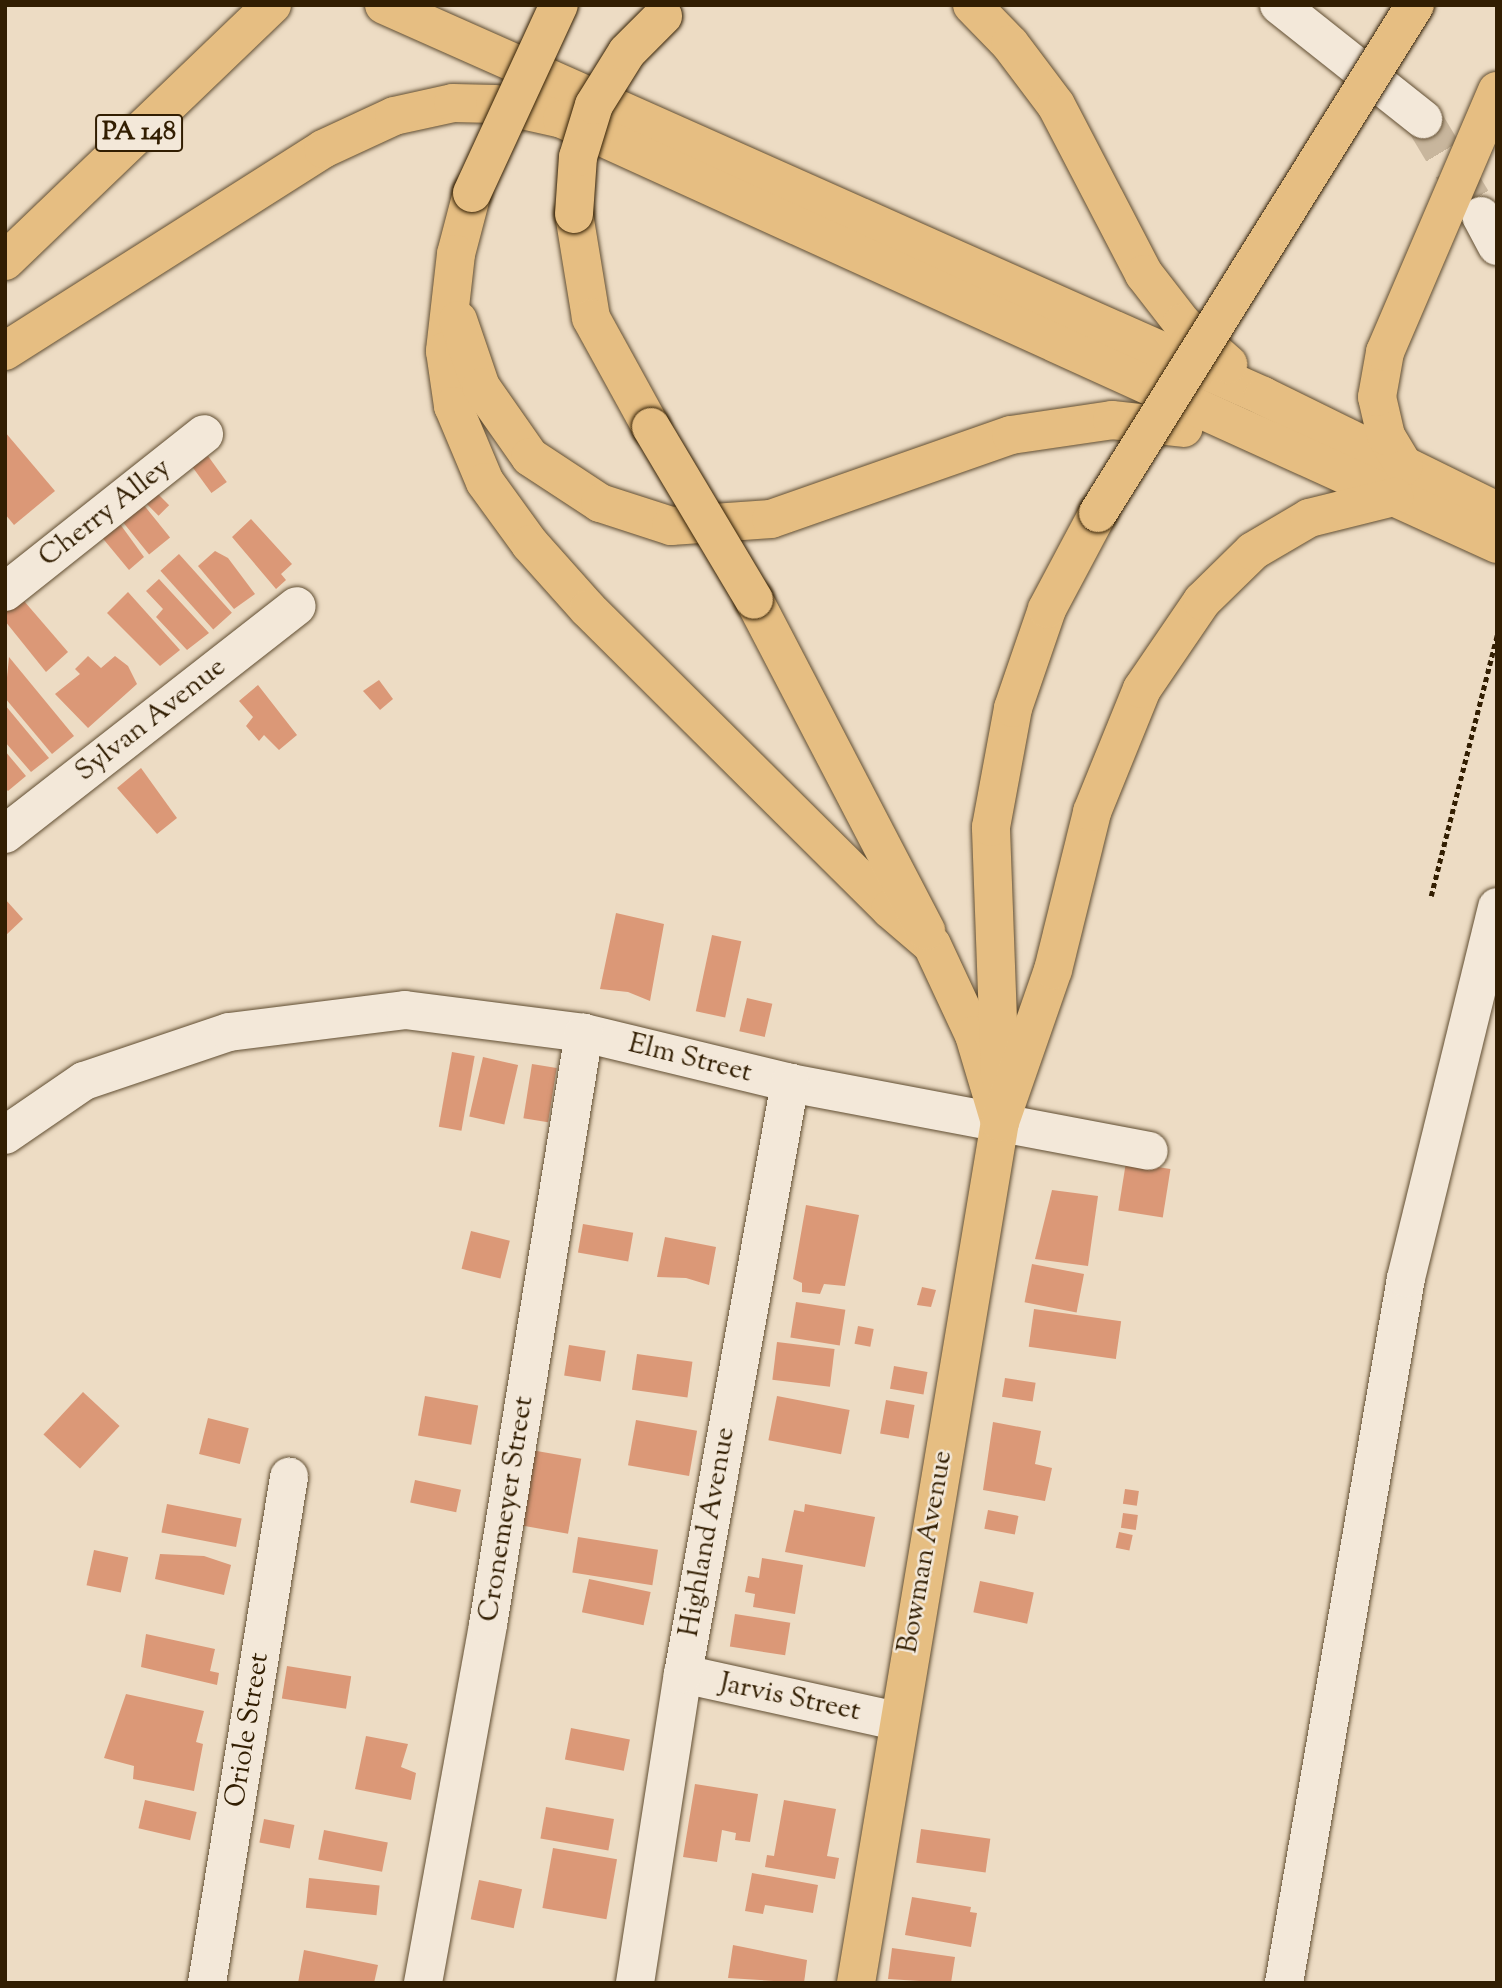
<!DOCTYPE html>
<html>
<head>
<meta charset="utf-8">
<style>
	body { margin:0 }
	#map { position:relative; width:1502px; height:1988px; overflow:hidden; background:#eddcc4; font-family:"Sorts Mill Goudy",serif }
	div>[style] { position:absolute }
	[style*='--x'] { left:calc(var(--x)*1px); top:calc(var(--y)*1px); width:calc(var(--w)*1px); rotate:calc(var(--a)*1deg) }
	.building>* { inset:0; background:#db9877; transform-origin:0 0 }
	.minor-tunnel>* { height:38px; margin-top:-19px; transform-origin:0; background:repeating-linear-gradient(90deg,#c8b69d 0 38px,transparent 0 57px) }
	.path>* { height:4.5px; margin-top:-2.25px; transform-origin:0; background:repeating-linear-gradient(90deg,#321e02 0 5px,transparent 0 8.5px) }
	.roads { filter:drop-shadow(0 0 2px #614e32) drop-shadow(0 0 2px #614e32) }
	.minor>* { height:38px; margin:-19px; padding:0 19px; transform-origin:19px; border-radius:19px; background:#f3e8d9 }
	.major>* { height:38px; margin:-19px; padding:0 19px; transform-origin:19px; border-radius:19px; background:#e6be82 }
	.bridges { filter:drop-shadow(0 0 2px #321e02) drop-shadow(0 0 2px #321e02) }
	.major-bridge>* { height:38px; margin:-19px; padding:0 19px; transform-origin:19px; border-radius:19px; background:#e6be82 }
	span { translate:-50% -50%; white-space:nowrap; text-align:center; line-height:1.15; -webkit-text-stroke:5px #f3e8d9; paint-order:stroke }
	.shield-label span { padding:2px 5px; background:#f3e8d9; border:2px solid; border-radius:5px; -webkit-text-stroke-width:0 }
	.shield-label { font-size:26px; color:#321e02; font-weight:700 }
	.street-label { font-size:28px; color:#321e02 }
	.frame { position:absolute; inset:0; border:7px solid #321e02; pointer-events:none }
</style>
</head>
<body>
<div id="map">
	<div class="building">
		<i style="clip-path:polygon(5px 432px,55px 491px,14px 525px,5px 514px)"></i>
		<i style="left:208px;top:456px;width:32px;height:19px;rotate:54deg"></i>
		<i style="left:155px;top:491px;width:20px;height:15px;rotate:45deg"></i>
		<i style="left:143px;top:504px;width:43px;height:27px;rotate:51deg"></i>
		<i style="clip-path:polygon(251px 519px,292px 564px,281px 574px,286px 580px,276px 589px,232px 537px)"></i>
		<i style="clip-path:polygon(120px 524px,144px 557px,129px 570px,100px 535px)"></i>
		<i style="clip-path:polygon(215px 551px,228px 558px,255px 594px,234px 609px,198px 566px)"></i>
		<i style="left:179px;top:554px;width:79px;height:25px;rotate:48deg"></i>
		<i style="clip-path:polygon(159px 579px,209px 633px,187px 650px,156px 617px,163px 609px,146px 591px)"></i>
		<i style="clip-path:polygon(128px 592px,180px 650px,160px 666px,107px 613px)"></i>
		<i style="clip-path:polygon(18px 594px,68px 652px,46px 672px,5px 621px,5px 606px)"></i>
		<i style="clip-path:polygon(88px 656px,101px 668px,115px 656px,128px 666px,137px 684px,88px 728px,55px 694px,80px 674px,75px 669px)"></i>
		<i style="clip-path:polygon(9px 657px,74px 736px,52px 754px,5px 698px)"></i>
		<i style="clip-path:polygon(379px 680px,393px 699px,380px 710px,363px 691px)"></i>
		<i style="clip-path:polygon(258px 685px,297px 735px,279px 750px,264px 735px,259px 741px,246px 726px,253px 717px,239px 701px)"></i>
		<i style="clip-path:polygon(5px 705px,49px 758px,31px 772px,5px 742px)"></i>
		<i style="clip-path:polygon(5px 751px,26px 776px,8px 791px,5px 788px)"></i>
		<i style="clip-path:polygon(141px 768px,177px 818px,157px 834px,117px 788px)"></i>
		<i style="clip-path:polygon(5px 899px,23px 919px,5px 936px)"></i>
		<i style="clip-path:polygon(616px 913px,664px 924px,650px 1001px,628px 992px,600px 989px)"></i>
		<i style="left:712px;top:935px;width:30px;height:78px;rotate:12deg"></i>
		<i style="left:747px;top:998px;width:26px;height:34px;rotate:13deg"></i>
		<i style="left:452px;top:1052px;width:23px;height:76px;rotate:10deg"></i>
		<i style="left:483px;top:1057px;width:36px;height:61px;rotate:13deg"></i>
		<i style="left:532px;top:1064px;width:25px;height:55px;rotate:9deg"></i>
		<i style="left:1126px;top:1162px;width:45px;height:49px;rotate:9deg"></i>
		<i style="clip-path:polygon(1052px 1190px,1098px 1196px,1088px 1266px,1035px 1259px)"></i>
		<i style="clip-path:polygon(806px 1205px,859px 1215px,845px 1286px,824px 1284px,820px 1294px,802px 1292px,802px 1283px,793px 1279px)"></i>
		<i style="left:583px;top:1224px;width:51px;height:29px;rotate:10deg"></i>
		<i style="left:471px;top:1231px;width:40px;height:39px;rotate:14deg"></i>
		<i style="clip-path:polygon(665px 1237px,716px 1247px,709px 1285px,686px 1278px,657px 1277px)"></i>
		<i style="left:1032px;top:1264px;width:53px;height:39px;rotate:11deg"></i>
		<i style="clip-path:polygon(922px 1287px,936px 1290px,931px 1307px,917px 1305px)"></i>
		<i style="left:796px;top:1302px;width:50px;height:36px;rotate:9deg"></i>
		<i style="left:1034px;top:1309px;width:88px;height:38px;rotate:8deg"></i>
		<i style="left:858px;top:1326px;width:16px;height:18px;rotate:11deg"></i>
		<i style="left:777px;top:1342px;width:58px;height:38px;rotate:7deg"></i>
		<i style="left:569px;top:1345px;width:37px;height:31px;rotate:9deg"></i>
		<i style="left:637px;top:1354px;width:56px;height:36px;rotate:8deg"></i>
		<i style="left:894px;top:1366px;width:34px;height:23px;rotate:10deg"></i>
		<i style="left:1005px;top:1378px;width:31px;height:19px;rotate:9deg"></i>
		<i style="left:83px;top:1392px;width:50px;height:58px;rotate:43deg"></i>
		<i style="left:425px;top:1396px;width:54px;height:40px;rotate:10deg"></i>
		<i style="left:777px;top:1396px;width:74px;height:45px;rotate:11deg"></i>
		<i style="left:886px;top:1400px;width:29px;height:34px;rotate:10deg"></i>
		<i style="left:208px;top:1418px;width:42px;height:37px;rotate:14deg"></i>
		<i style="left:636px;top:1420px;width:62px;height:46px;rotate:10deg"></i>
		<i style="clip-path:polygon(993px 1422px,1041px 1431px,1035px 1464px,1052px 1468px,1045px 1501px,983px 1490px)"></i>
		<i style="left:531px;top:1450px;width:51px;height:76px;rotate:10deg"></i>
		<i style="left:415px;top:1480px;width:47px;height:23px;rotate:12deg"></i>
		<i style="left:1125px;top:1489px;width:14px;height:15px;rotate:8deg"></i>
		<i style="left:167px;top:1504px;width:76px;height:29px;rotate:11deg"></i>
		<i style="clip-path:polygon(805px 1504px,875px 1517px,865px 1567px,785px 1552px,794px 1510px,804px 1512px)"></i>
		<i style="left:988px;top:1510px;width:31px;height:19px;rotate:11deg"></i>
		<i style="left:1123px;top:1513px;width:15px;height:15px;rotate:8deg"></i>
		<i style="left:1119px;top:1532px;width:14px;height:16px;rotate:12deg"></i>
		<i style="left:578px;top:1537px;width:81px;height:36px;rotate:9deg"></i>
		<i style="left:94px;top:1550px;width:35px;height:36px;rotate:12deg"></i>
		<i style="clip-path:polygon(160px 1554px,204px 1556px,231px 1565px,224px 1595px,155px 1579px)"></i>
		<i style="clip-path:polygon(762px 1558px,803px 1565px,795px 1614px,753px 1607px,755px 1594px,745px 1592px,748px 1576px,759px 1578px)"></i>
		<i style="left:589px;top:1579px;width:63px;height:34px;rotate:12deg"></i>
		<i style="left:980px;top:1581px;width:55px;height:32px;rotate:12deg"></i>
		<i style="left:735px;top:1614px;width:56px;height:33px;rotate:9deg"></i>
		<i style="clip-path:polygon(146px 1634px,215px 1649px,210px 1671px,219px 1673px,217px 1685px,141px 1667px)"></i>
		<i style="left:287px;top:1666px;width:65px;height:33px;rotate:9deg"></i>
		<i style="clip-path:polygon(126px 1694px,204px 1711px,196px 1742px,203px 1744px,194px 1791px,133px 1779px,134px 1766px,104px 1758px)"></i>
		<i style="left:571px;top:1728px;width:60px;height:32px;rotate:11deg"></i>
		<i style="clip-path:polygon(366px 1736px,408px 1744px,401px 1767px,416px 1773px,411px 1800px,355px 1789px)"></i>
		<i style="clip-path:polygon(695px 1784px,758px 1794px,750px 1842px,735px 1840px,736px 1833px,722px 1830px,717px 1862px,683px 1857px)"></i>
		<i style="left:145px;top:1800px;width:53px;height:29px;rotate:13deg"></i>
		<i style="clip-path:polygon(784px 1800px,836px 1809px,827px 1856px,839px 1858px,835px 1879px,765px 1867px,767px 1855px,774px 1856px)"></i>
		<i style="left:546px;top:1807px;width:69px;height:32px;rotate:10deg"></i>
		<i style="left:264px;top:1819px;width:31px;height:24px;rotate:11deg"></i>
		<i style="left:921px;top:1829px;width:70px;height:34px;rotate:8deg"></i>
		<i style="left:324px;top:1830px;width:65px;height:30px;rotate:11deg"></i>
		<i style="left:553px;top:1848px;width:65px;height:61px;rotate:10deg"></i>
		<i style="clip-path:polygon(752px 1873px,818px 1885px,813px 1913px,765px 1905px,763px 1914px,745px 1911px)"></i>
		<i style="left:309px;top:1878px;width:71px;height:30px;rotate:6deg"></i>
		<i style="left:479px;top:1880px;width:44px;height:40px;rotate:12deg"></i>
		<i style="clip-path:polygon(912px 1897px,971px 1907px,970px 1912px,977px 1913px,971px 1947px,905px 1935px)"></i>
		<i style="clip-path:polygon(733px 1945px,807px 1960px,804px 1983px,728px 1978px)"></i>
		<i style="clip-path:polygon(892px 1948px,955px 1957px,951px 1983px,888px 1979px)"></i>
		<i style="clip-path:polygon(304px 1950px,378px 1965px,374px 1983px,298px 1983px)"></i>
	</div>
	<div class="minor-tunnel">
		<i style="--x:1423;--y:119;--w:99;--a:59"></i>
	</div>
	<div class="path">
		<i style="--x:1431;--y:896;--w:269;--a:-75.8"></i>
	</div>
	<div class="roads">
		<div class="minor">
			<i style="--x:1279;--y:5;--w:184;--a:38.4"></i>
			<i style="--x:1481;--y:216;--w:34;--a:62"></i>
			<i style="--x:5;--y:592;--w:254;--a:-38.4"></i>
			<i style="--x:5;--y:834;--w:370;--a:-38"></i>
			<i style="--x:5;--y:1135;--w:96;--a:-34.4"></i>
			<i style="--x:84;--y:1081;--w:153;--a:-18.7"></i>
			<i style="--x:229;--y:1032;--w:177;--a:-7.1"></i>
			<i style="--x:405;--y:1010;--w:180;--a:7.3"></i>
			<i style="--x:584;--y:1033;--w:212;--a:13.6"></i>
			<i style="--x:790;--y:1083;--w:365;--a:10.7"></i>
			<i style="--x:683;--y:1674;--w:219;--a:12.4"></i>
			<i style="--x:207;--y:1983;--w:513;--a:-80.79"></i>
			<i style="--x:423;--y:1983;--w:364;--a:-79.7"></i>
			<i style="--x:488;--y:1625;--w:600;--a:-80.79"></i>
			<i style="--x:635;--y:1983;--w:313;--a:-81.2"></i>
			<i style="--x:683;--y:1674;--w:601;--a:-79.74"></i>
			<i style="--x:1284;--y:1983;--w:715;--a:-80.18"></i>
			<i style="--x:1406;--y:1278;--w:382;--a:-76.2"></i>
		</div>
		<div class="major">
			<i style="--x:384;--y:5;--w:962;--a:23.98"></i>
			<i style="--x:1263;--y:396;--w:261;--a:26.2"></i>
			<i style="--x:972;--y:5;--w:54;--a:45.7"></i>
			<i style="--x:1010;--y:44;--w:76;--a:53"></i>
			<i style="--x:1056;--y:105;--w:191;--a:62.5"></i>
			<i style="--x:1144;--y:274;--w:62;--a:52.2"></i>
			<i style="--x:1182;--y:323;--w:62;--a:41.7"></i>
			<i style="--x:472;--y:193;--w:63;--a:104.7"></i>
			<i style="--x:456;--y:254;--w:98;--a:96.5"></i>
			<i style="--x:445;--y:351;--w:56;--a:81.7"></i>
			<i style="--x:453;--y:406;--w:82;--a:67.2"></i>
			<i style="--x:485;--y:482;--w:77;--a:54"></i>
			<i style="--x:530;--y:544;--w:87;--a:48.3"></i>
			<i style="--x:588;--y:609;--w:426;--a:44.8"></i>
			<i style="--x:890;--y:909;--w:55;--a:40.6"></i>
			<i style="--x:932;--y:945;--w:99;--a:65"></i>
			<i style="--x:974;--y:1035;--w:91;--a:73.4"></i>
			<i style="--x:574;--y:214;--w:105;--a:80.7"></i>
			<i style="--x:591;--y:318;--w:124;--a:61.2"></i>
			<i style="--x:5;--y:261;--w:370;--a:-43.8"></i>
			<i style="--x:458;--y:320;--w:71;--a:71.1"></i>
			<i style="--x:481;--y:387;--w:85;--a:55"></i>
			<i style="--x:530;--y:457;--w:84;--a:33.3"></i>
			<i style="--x:600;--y:503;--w:75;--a:17.9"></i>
			<i style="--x:671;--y:526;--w:100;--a:-4"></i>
			<i style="--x:771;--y:519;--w:254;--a:-19.3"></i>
			<i style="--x:1011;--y:435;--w:102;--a:-8.4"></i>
			<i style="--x:1112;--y:420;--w:72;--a:6.3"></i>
			<i style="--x:5;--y:351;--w:377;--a:-32.4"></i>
			<i style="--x:323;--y:149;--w:78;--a:-24.9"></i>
			<i style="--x:394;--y:116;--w:60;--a:-12.4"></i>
			<i style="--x:453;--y:103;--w:42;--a:1.4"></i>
			<i style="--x:495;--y:104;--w:69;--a:12.6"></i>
			<i style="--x:562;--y:119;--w:1027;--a:24.44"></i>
			<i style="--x:1404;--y:466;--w:35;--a:-121"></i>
			<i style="--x:1386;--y:436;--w:40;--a:-103"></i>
			<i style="--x:1377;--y:397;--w:46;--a:-79.9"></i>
			<i style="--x:1385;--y:352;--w:284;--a:-66.8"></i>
			<i style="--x:754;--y:600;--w:373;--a:62.5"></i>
			<i style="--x:1000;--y:1075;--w:248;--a:-92.1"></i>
			<i style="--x:991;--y:827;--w:121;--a:-79.5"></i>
			<i style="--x:1013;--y:708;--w:105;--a:-71"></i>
			<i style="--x:1047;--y:609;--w:109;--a:-62"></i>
			<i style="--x:856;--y:1983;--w:873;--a:-80.51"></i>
			<i style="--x:1000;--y:1122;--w:161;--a:-70.8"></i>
			<i style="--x:1053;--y:970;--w:163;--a:-76.1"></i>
			<i style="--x:1092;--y:812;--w:133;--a:-67.9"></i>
			<i style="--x:1142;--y:689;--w:107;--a:-55.7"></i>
			<i style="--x:1202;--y:601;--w:71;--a:-44.4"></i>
			<i style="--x:1253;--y:551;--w:65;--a:-30.5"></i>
			<i style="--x:1309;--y:518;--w:88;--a:-13.9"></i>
		</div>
	</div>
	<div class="bridges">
		<div class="major-bridge">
			<i style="--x:472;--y:193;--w:207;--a:-65.2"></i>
			<i style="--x:574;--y:214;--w:57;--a:-86"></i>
			<i style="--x:578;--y:157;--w:54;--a:-72.9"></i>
			<i style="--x:594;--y:105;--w:62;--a:-58.1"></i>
			<i style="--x:627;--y:52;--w:51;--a:-45"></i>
			<i style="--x:651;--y:427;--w:201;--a:59.2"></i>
			<i style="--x:1098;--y:513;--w:599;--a:-58.04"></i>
		</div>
	</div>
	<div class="shield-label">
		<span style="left:139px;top:133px">PA 148</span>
	</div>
	<div class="street-label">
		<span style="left:105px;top:513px;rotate:-38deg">Cherry Alley</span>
		<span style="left:151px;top:720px;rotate:-38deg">Sylvan Avenue</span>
		<span style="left:690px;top:1059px;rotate:14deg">Elm Street</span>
		<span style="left:507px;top:1509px;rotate:-81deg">Cronemeyer Street</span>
		<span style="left:708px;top:1532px;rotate:-80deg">Highland Avenue</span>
		<span style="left:926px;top:1552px;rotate:-80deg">Bowman Avenue</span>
		<span style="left:790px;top:1698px;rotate:12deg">Jarvis Street</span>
		<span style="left:248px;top:1730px;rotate:-81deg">Oriole Street</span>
	</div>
	<div class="frame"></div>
</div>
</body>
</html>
